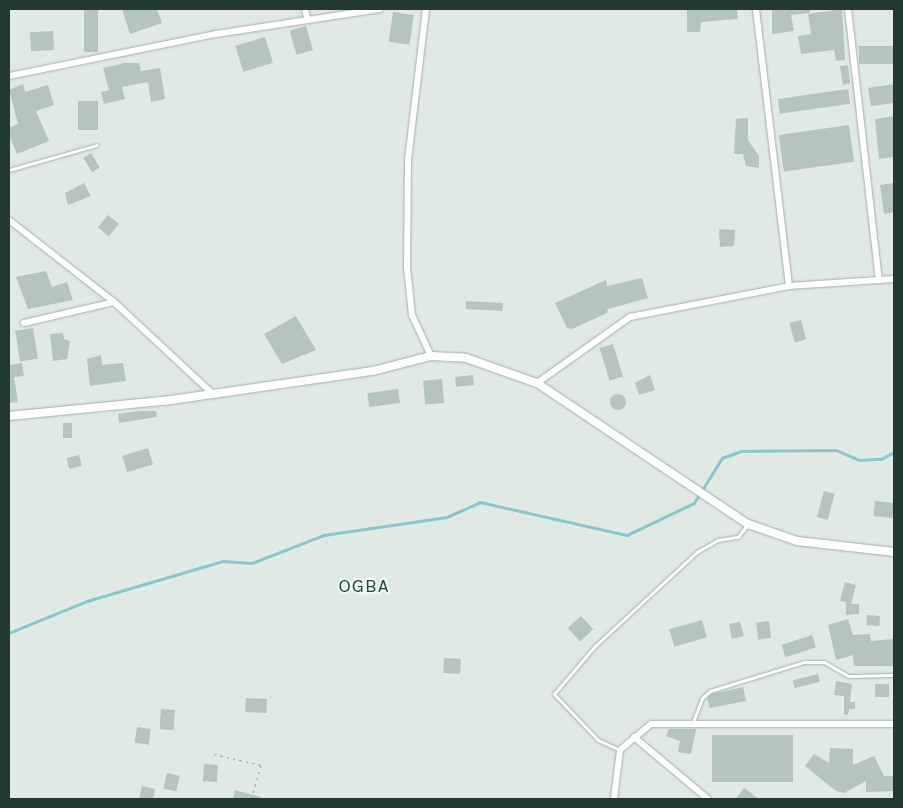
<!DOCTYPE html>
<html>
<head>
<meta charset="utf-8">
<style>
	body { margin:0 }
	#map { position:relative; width:903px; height:808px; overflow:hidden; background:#e0e9e4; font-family:Karla,sans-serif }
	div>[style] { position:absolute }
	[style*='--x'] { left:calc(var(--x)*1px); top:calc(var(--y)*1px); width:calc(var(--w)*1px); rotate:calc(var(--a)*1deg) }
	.stream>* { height:2.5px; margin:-1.25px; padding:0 1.25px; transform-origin:1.25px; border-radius:1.25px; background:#8cc6cb }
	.building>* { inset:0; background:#b5c4bd; transform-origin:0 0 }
	.round { border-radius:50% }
	.path>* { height:1px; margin-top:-0.5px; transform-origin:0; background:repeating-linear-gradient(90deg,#83ab9b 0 2.5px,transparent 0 6.5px) }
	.roads { filter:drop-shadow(0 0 1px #a3b0ab) drop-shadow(0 0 1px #a3b0ab) }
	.service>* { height:3px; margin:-1.5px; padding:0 1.5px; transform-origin:1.5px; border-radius:1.5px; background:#fff }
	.minor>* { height:6px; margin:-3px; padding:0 3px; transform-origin:3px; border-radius:3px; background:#fff }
	.tertiary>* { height:8px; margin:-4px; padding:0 4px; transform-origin:4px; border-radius:4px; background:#fff }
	span { translate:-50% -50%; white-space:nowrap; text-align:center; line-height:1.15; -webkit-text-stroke:4.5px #f0f6f3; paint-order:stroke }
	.quarter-label { font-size:19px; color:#20483b; letter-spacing:1px }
	.frame { position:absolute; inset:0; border:10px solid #223831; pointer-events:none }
</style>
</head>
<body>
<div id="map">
	<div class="stream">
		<i style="--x:9;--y:633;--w:84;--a:-22.3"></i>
		<i style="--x:87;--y:601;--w:142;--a:-16.4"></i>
		<i style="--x:223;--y:561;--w:29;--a:4"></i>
		<i style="--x:252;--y:563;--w:77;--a:-21.3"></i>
		<i style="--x:324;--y:535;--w:124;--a:-8.3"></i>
		<i style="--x:447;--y:517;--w:36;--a:-24"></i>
		<i style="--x:480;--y:502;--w:151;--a:12.7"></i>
		<i style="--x:627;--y:535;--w:74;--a:-25.5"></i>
		<i style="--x:694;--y:503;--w:53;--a:-58.1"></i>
		<i style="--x:722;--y:458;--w:20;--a:-20"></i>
		<i style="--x:741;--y:451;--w:95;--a:-0.6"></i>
		<i style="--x:836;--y:450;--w:25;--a:23"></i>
		<i style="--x:859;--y:460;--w:22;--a:-3"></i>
		<i style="--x:881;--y:459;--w:15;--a:-28"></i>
	</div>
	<div class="building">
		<i style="left:84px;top:9px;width:14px;height:43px"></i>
		<i style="clip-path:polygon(122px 9px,157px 9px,162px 23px,130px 34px)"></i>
		<i style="clip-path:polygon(687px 9px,737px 9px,738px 19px,701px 22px,700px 32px,687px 32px)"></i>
		<i style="clip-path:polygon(772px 9px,810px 9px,810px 13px,791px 15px,794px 31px,772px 34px)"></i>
		<i style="clip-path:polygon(842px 9px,845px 60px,836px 61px,834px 50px,801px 54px,798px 36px,811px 34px,808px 14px)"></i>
		<i style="left:393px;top:12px;width:21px;height:30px;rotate:8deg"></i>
		<i style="left:306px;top:26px;width:25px;height:17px;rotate:74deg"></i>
		<i style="left:53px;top:31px;width:19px;height:23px;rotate:87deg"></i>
		<i style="left:265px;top:37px;width:27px;height:31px;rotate:73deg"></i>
		<i style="left:894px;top:46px;width:18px;height:35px;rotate:90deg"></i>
		<i style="clip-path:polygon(125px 63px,139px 63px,141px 71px,160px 68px,165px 99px,151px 102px,148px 82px,122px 87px,125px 99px,104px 104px,101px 92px,109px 90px,103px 68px)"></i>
		<i style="clip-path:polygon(848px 65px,850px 83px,843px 85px,840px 66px)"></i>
		<i style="clip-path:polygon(23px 84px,25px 92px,48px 85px,54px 105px,36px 111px,49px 141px,17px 154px,9px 135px,9px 128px,18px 124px,9px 90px)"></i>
		<i style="clip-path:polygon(894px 84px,894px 103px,871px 106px,868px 88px)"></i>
		<i style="left:848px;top:89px;width:15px;height:71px;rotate:82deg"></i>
		<i style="left:78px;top:101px;width:20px;height:29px"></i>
		<i style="clip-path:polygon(894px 116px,894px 157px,879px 159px,875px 119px)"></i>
		<i style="clip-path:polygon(748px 118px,748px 140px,759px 156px,759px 168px,746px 166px,743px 154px,734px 154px,736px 119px)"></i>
		<i style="left:849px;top:125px;width:37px;height:71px;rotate:82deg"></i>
		<i style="left:91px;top:153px;width:17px;height:9px;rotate:59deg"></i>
		<i style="clip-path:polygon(84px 183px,91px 196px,68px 205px,65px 193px)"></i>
		<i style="clip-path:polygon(894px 183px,894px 212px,884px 214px,880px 185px)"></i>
		<i style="left:108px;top:215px;width:14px;height:16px;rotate:39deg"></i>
		<i style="clip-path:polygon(719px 229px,735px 230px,734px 246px,720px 247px)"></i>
		<i style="clip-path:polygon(46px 271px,52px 287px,67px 282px,73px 300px,28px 309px,16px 277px)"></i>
		<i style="clip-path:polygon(642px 278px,648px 298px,608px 309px,607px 313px,572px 329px,567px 328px,555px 303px,606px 280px,607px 286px)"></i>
		<i style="left:466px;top:301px;width:37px;height:8px;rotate:3deg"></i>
		<i style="clip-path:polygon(296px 316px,316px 350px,282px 364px,264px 334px)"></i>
		<i style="left:801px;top:320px;width:20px;height:12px;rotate:75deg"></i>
		<i style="left:33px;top:328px;width:31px;height:18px;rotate:81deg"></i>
		<i style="clip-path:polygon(63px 333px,64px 339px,70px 341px,67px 359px,53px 361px,50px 334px)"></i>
		<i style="left:613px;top:344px;width:34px;height:14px;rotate:73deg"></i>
		<i style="clip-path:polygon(101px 355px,102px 365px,123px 363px,126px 381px,90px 386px,87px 359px)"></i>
		<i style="clip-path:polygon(22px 363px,24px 376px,14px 377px,18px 402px,9px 403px,9px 365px)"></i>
		<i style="left:473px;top:375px;width:10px;height:18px;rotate:84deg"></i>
		<i style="clip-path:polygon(650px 375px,655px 390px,639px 395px,635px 383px)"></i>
		<i style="left:442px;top:379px;width:24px;height:19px;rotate:85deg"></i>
		<i style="left:398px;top:389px;width:14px;height:31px;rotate:82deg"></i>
		<i class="round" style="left:610px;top:394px;width:16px;height:16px"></i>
		<i style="clip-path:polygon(139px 411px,156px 411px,157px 417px,119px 423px,118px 414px)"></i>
		<i style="left:63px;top:423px;width:9px;height:15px"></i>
		<i style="left:148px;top:448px;width:17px;height:27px;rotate:73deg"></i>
		<i style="left:79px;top:455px;width:11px;height:13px;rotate:75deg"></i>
		<i style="left:824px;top:491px;width:11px;height:27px;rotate:15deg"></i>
		<i style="left:875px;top:501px;width:19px;height:15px;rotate:6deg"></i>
		<i style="clip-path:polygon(845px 582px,856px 585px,851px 604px,859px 604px,859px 614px,846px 615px,846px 602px,840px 601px)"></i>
		<i style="left:867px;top:615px;width:13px;height:10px;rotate:4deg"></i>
		<i style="left:581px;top:616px;width:18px;height:18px;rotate:47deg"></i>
		<i style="clip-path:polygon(848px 619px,853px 635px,870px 634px,871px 641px,894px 639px,894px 666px,854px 666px,853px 655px,836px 660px,828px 625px)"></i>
		<i style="left:702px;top:620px;width:18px;height:34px;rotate:74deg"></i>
		<i style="left:769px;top:621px;width:17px;height:13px;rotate:83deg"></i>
		<i style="clip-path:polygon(740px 622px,744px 636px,732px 639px,729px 624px)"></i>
		<i style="left:812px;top:635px;width:13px;height:32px;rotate:72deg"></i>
		<i style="left:444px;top:658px;width:17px;height:15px;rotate:3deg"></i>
		<i style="left:818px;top:674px;width:8px;height:26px;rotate:76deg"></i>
		<i style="clip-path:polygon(836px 681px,852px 684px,850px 702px,855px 702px,855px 709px,849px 709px,848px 715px,844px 714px,844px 696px,834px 695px)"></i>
		<i style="left:875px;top:684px;width:14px;height:13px"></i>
		<i style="clip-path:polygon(743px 687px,746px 701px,710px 708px,707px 698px,712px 694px)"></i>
		<i style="left:246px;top:698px;width:21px;height:14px;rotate:3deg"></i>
		<i style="left:161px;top:709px;width:14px;height:20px;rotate:4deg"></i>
		<i style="left:137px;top:727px;width:14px;height:16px;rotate:8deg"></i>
		<i style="clip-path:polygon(669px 729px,696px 729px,691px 754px,678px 752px,680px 741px,666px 736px)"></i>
		<i style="left:793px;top:735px;width:47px;height:81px;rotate:90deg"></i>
		<i style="clip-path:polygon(830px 748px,853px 749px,853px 765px,874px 756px,884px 776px,894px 776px,894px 791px,866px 792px,866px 781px,844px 793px,836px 791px,805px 766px,814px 754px,829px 763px)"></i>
		<i style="left:204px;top:764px;width:14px;height:17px;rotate:4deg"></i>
		<i style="left:167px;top:773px;width:13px;height:16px;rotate:13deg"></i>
		<i style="clip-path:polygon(142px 786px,155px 789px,153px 799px,139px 799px)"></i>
		<i style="clip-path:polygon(744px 788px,759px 799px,736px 799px)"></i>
		<i style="clip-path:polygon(235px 790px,261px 797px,261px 799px,233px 799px)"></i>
	</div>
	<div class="path">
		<i style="--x:214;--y:754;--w:48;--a:13.2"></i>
		<i style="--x:261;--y:765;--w:35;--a:106"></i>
	</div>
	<div class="roads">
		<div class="service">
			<i style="--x:9;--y:170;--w:91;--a:-15.9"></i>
			<i style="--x:693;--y:722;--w:26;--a:-69"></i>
			<i style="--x:702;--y:698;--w:11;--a:-41"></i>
			<i style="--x:710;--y:691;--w:98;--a:-17.1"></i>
			<i style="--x:804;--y:662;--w:20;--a:0"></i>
			<i style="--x:824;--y:662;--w:28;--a:30"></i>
			<i style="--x:848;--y:676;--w:46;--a:-1.2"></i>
			<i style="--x:620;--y:750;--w:24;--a:-156"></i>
			<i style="--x:598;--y:740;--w:64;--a:-133.7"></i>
			<i style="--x:554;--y:694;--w:63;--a:-49.5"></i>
			<i style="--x:595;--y:646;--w:139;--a:-42.7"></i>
			<i style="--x:697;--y:552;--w:24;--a:-30"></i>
			<i style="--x:718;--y:540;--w:20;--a:-9"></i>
			<i style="--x:738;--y:537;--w:15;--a:-53"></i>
		</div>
		<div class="minor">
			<i style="--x:305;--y:9;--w:9;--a:77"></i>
			<i style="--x:426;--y:9;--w:151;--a:96.8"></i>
			<i style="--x:408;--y:159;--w:108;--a:90.5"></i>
			<i style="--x:407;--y:267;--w:48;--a:84.1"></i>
			<i style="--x:412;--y:315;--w:45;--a:65.1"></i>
			<i style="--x:756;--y:9;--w:279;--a:83.2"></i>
			<i style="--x:848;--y:9;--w:273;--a:83.5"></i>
			<i style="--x:9;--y:76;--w:211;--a:-11.5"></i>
			<i style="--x:216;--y:34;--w:166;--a:-8.7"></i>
			<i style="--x:9;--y:220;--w:133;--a:38"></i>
			<i style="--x:114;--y:302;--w:132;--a:42.9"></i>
			<i style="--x:24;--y:323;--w:92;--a:-13.1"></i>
			<i style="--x:537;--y:383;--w:114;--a:-35.4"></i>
			<i style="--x:630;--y:317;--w:162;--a:-11"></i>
			<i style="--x:789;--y:286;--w:105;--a:-3.8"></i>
			<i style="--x:634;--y:737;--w:97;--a:40"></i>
			<i style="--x:614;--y:799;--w:49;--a:-83"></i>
			<i style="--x:620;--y:750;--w:40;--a:-40"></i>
			<i style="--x:651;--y:724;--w:243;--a:0"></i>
		</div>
		<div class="tertiary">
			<i style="--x:9;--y:416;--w:163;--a:-5.6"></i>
			<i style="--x:171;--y:400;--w:204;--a:-8.2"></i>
			<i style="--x:373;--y:371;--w:60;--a:-14.5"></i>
			<i style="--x:431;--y:356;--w:35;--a:3"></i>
			<i style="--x:466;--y:358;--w:75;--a:19.4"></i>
			<i style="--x:537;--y:383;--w:254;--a:33.8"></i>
			<i style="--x:748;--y:524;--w:52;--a:19.1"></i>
			<i style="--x:797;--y:541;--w:98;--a:6.5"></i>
		</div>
	</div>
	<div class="quarter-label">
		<span style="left:364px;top:587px">OGBA</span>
	</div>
	<div class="frame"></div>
</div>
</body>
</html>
